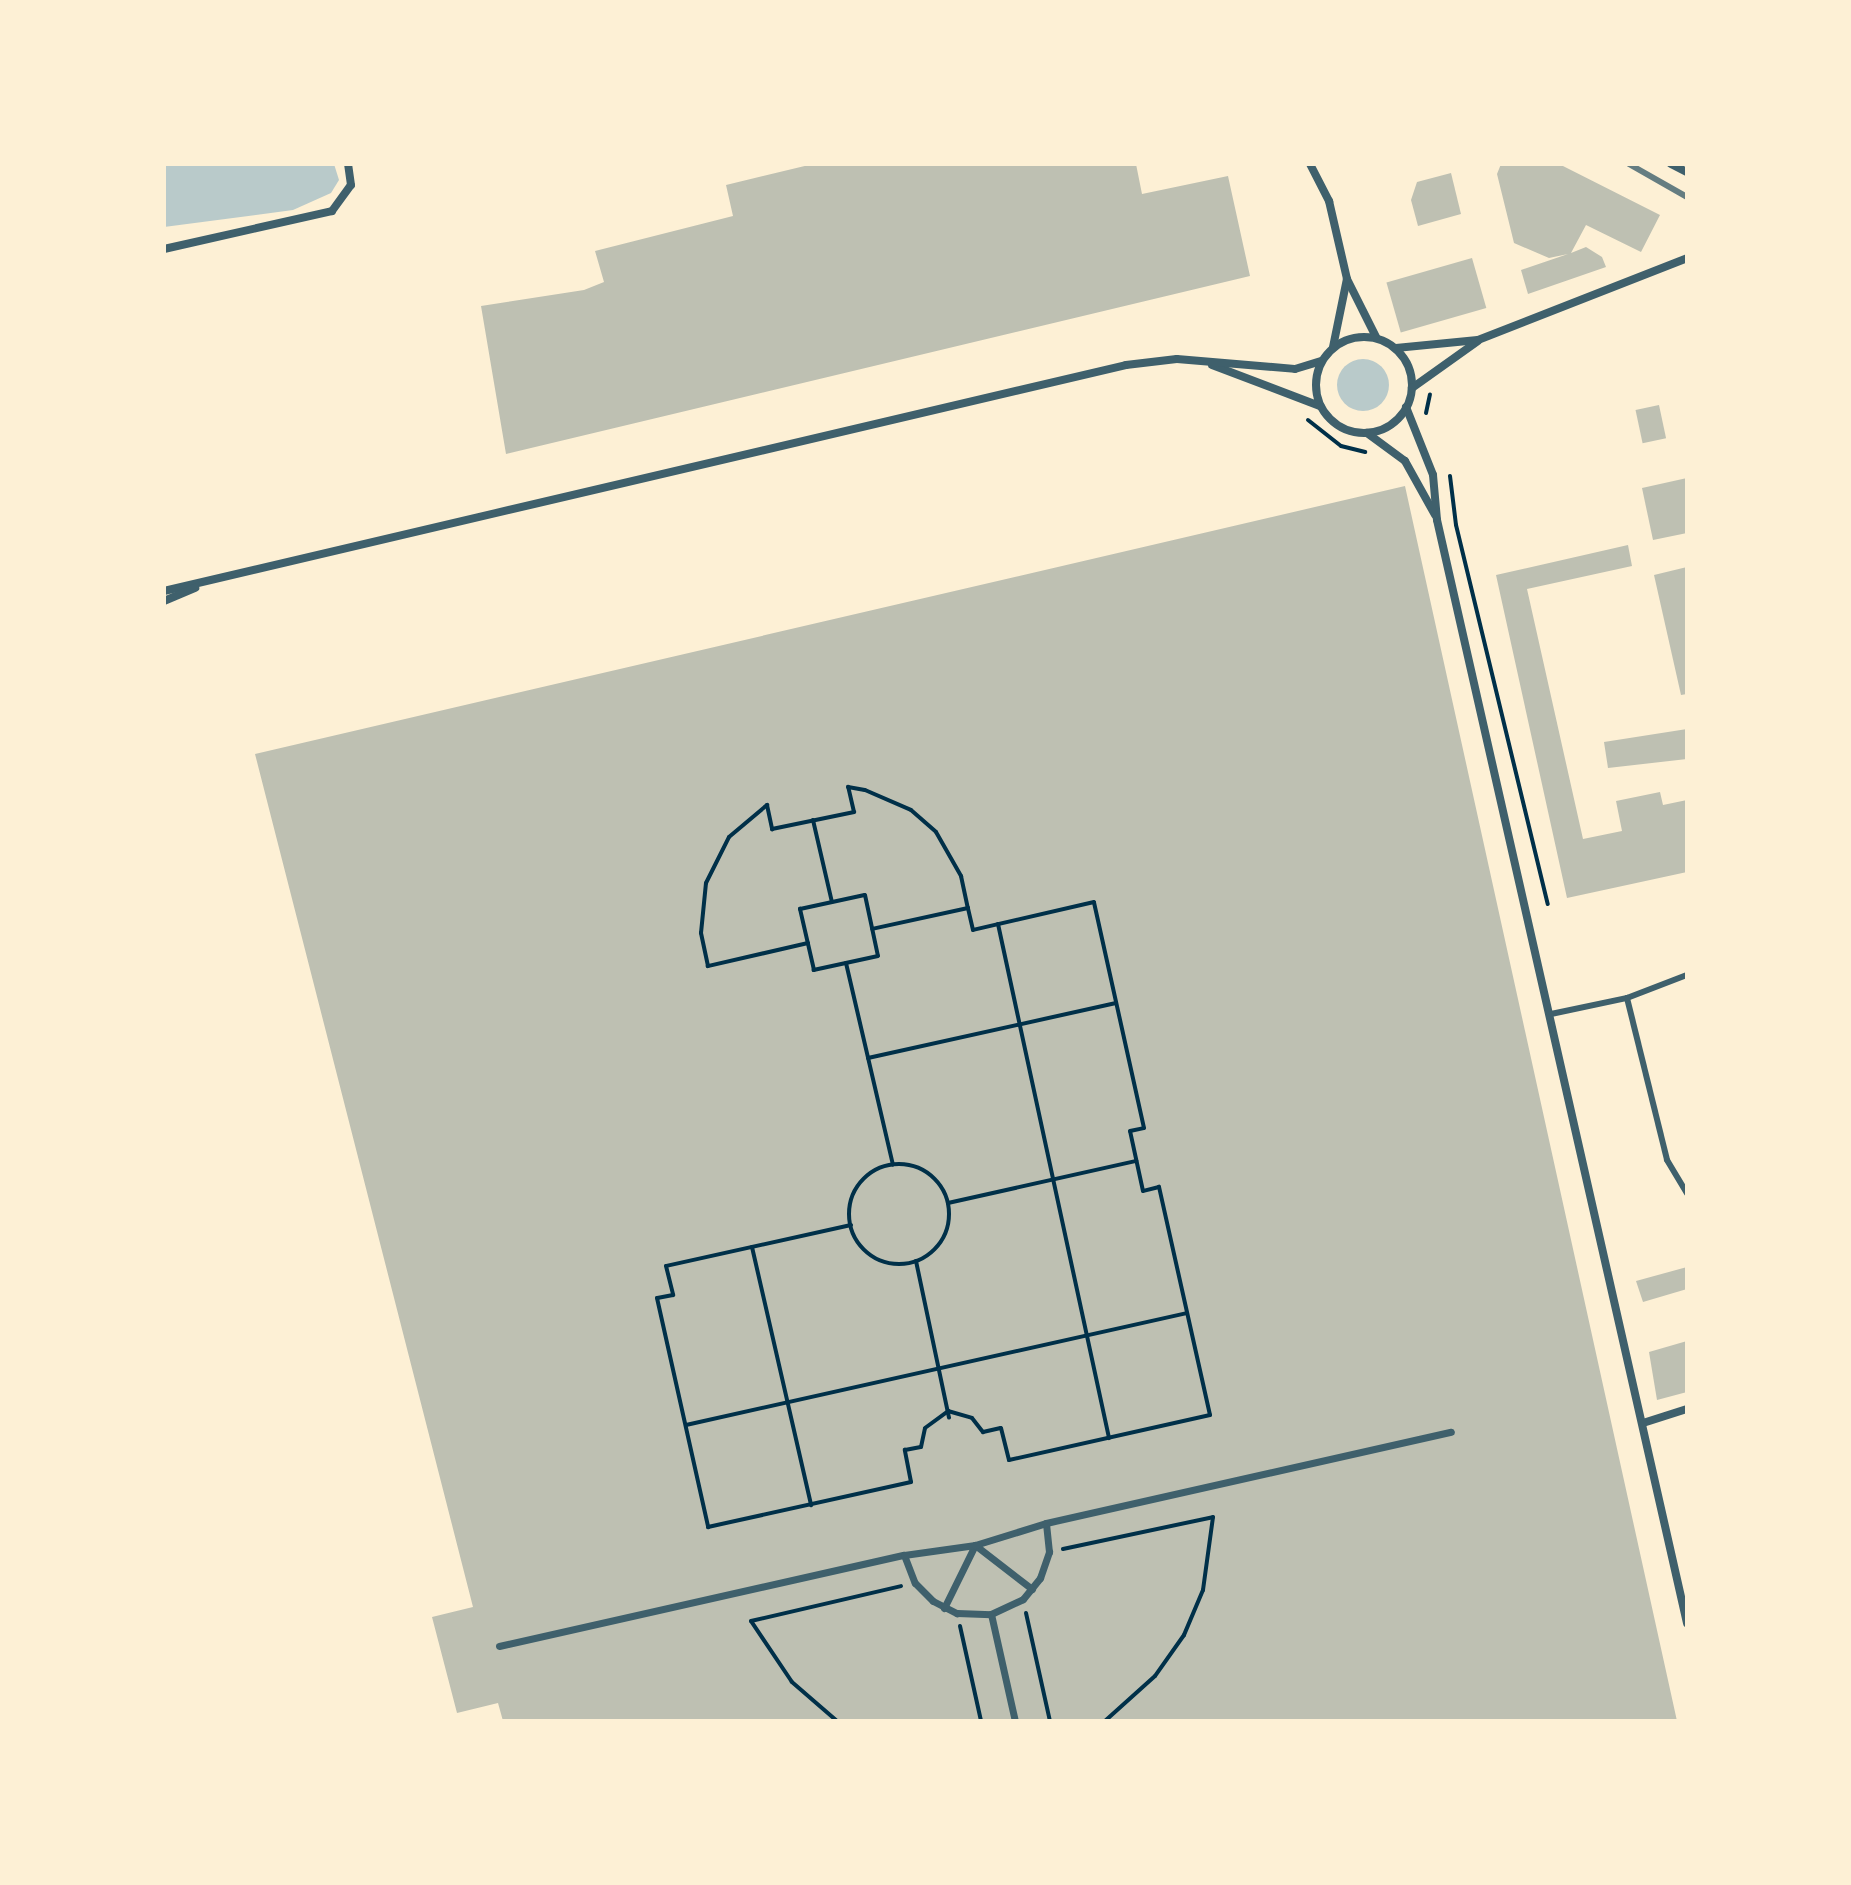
<!DOCTYPE html>
<html>
<head>
<meta charset="utf-8">
<style>
	body { margin:0 }
	#map { position:relative; width:1851px; height:1885px; overflow:hidden; background:#fdf0d5; font-family:"Times New Roman",serif }
	div>[style] { position:absolute }
	[style*='--x'] { left:calc(var(--x)*1px); top:calc(var(--y)*1px); width:calc(var(--w)*1px); rotate:calc(var(--a)*1deg) }
	.green>* { inset:0; background:#b9caca }
	.round { border-radius:50% }
	.building>* { inset:0; background:#bec0b2; transform-origin:0 0 }
	.path>* { height:4px; margin:-2px; padding:0 2px; transform-origin:2px; border-radius:2px; background:#003049 }
	.path>.ring { margin:-2px; padding:0; box-sizing:content-box; background:none; border:4px solid #003049; border-radius:50% }
	.service>* { height:6px; margin:-3px; padding:0 3px; transform-origin:3px; border-radius:3px; background:#3f606c }
	.pedestrian>* { height:7px; margin:-3.5px; padding:0 3.5px; transform-origin:3.5px; border-radius:3.5px; background:#3f606c }
	.minor>* { height:8px; margin:-4px; padding:0 4px; transform-origin:4px; border-radius:4px; background:#3f606c }
	.minor>.ring { margin:-4px; padding:0; box-sizing:content-box; background:none; border:8px solid #3f606c; border-radius:50% }
	.rail>* { height:6px; margin:-3px; padding:0 3px; transform-origin:3px; border-radius:3px; background:#657d81 }
	span { translate:-50% -50%; white-space:nowrap; text-align:center; line-height:1.15; -webkit-text-stroke:6px #fdf0d5; paint-order:stroke }
	.frame { position:absolute; inset:0; border:166px solid #fdf0d5; pointer-events:none }
</style>
</head>
<body>
<div id="map">
	<div class="green">
		<i style="clip-path:polygon(164px 164px,334px 164px,339px 180px,331px 193px,293px 210px,164px 227px)"></i>
		<i class="round" style="left:1337px;top:359px;width:52px;height:52px"></i>
	</div>
	<div class="building">
		<i style="clip-path:polygon(813px 164px,1136px 164px,1142px 194px,1228px 176px,1250px 276px,506px 454px,481px 306px,584px 290px,604px 282px,595px 251px,733px 216px,726px 185px)"></i>
		<i style="clip-path:polygon(1501px 164px,1559px 164px,1660px 215px,1641px 252px,1586px 225px,1571px 253px,1586px 247px,1602px 257px,1606px 267px,1528px 294px,1521px 270px,1568px 254px,1549px 258px,1514px 243px,1497px 174px)"></i>
		<i style="clip-path:polygon(1451px 173px,1461px 214px,1418px 226px,1411px 200px,1417px 182px)"></i>
		<i style="left:1472px;top:258px;width:52px;height:89px;rotate:74deg"></i>
		<i style="left:1659px;top:405px;width:34px;height:24px;rotate:78deg"></i>
		<i style="clip-path:polygon(1687px 478px,1687px 533px,1653px 540px,1642px 488px)"></i>
		<i style="clip-path:polygon(1405px 486px,1677px 1721px,503px 1721px,498px 1703px,457px 1713px,432px 1617px,473px 1607px,255px 754px)"></i>
		<i style="clip-path:polygon(1628px 545px,1632px 566px,1527px 589px,1583px 839px,1622px 831px,1616px 801px,1660px 792px,1663px 805px,1687px 800px,1687px 872px,1567px 898px,1496px 575px)"></i>
		<i style="clip-path:polygon(1687px 567px,1687px 694px,1681px 695px,1654px 575px)"></i>
		<i style="clip-path:polygon(1687px 729px,1687px 759px,1608px 768px,1604px 742px)"></i>
		<i style="clip-path:polygon(1687px 1267px,1687px 1289px,1643px 1302px,1636px 1281px)"></i>
		<i style="clip-path:polygon(1687px 1341px,1687px 1392px,1657px 1400px,1649px 1352px)"></i>
	</div>
	<div class="path">
		<i style="--x:1426;--y:413;--w:19;--a:-78"></i>
		<i style="--x:1308;--y:420;--w:42;--a:38.2"></i>
		<i style="--x:1341;--y:446;--w:25;--a:14"></i>
		<i style="--x:1450;--y:476;--w:49;--a:83"></i>
		<i style="--x:1456;--y:525;--w:390;--a:76.4"></i>
		<i style="--x:813;--y:820;--w:84;--a:77"></i>
		<i style="--x:865;--y:895;--w:62;--a:78"></i>
		<i style="--x:878;--y:956;--w:66;--a:167.7"></i>
		<i style="--x:814;--y:970;--w:63;--a:-102.9"></i>
		<i style="--x:800;--y:909;--w:66;--a:-12.2"></i>
		<i style="--x:998;--y:924;--w:526;--a:77.81"></i>
		<i style="--x:808;--y:943;--w:103;--a:167"></i>
		<i style="--x:708;--y:966;--w:34;--a:-102"></i>
		<i style="--x:701;--y:933;--w:50;--a:-84.3"></i>
		<i style="--x:706;--y:883;--w:51;--a:-63.4"></i>
		<i style="--x:729;--y:837;--w:50;--a:-40.1"></i>
		<i style="--x:767;--y:805;--w:25;--a:78"></i>
		<i style="--x:772;--y:829;--w:84;--a:-11.7"></i>
		<i style="--x:854;--y:812;--w:26;--a:-103"></i>
		<i style="--x:848;--y:787;--w:17;--a:10"></i>
		<i style="--x:865;--y:790;--w:50;--a:23.5"></i>
		<i style="--x:911;--y:810;--w:33;--a:41"></i>
		<i style="--x:936;--y:832;--w:51;--a:60.4"></i>
		<i style="--x:961;--y:876;--w:33;--a:78"></i>
		<i style="--x:968;--y:908;--w:98;--a:167.7"></i>
		<i style="--x:846;--y:963;--w:207;--a:76.9"></i>
		<i style="--x:868;--y:1058;--w:254;--a:-12.5"></i>
		<i class="ring" style="left:849px;top:1164px;width:96px;height:96px"></i>
		<i style="--x:948;--y:1203;--w:193;--a:-12.6"></i>
		<i style="--x:851;--y:1225;--w:189;--a:167.5"></i>
		<i style="--x:666;--y:1266;--w:30;--a:76"></i>
		<i style="--x:673;--y:1295;--w:16;--a:169"></i>
		<i style="--x:657;--y:1298;--w:235;--a:77.4"></i>
		<i style="--x:708;--y:1527;--w:208;--a:-12.5"></i>
		<i style="--x:911;--y:1482;--w:33;--a:-101"></i>
		<i style="--x:905;--y:1450;--w:16;--a:-11"></i>
		<i style="--x:921;--y:1447;--w:19;--a:-78"></i>
		<i style="--x:925;--y:1428;--w:29;--a:-36"></i>
		<i style="--x:948;--y:1411;--w:25;--a:16"></i>
		<i style="--x:972;--y:1418;--w:18;--a:52"></i>
		<i style="--x:983;--y:1432;--w:18;--a:-13"></i>
		<i style="--x:1001;--y:1428;--w:33;--a:76"></i>
		<i style="--x:1009;--y:1460;--w:206;--a:-12.6"></i>
		<i style="--x:1210;--y:1415;--w:234;--a:-102.6"></i>
		<i style="--x:1159;--y:1187;--w:16;--a:166"></i>
		<i style="--x:1143;--y:1191;--w:61;--a:-102.2"></i>
		<i style="--x:1130;--y:1131;--w:14;--a:-12"></i>
		<i style="--x:1144;--y:1128;--w:231;--a:-102.5"></i>
		<i style="--x:1094;--y:902;--w:124;--a:167"></i>
		<i style="--x:973;--y:930;--w:23;--a:-103"></i>
		<i style="--x:752;--y:1247;--w:265;--a:77.1"></i>
		<i style="--x:916;--y:1261;--w:160;--a:78.1"></i>
		<i style="--x:686;--y:1425;--w:513;--a:-12.6"></i>
		<i style="--x:1063;--y:1549;--w:153;--a:-12"></i>
		<i style="--x:1213;--y:1517;--w:74;--a:97.8"></i>
		<i style="--x:1203;--y:1590;--w:49;--a:112.9"></i>
		<i style="--x:1184;--y:1635;--w:50;--a:125.3"></i>
		<i style="--x:1155;--y:1676;--w:67;--a:138"></i>
		<i style="--x:1026;--y:1613;--w:111;--a:77.5"></i>
		<i style="--x:960;--y:1626;--w:97;--a:77.5"></i>
		<i style="--x:837;--y:1721;--w:60;--a:-139.1"></i>
		<i style="--x:792;--y:1682;--w:73;--a:-123.9"></i>
		<i style="--x:751;--y:1621;--w:154;--a:-13.1"></i>
	</div>
	<div class="service">
		<i style="--x:1627;--y:998;--w:167;--a:76.1"></i>
		<i style="--x:1667;--y:1160;--w:39;--a:59"></i>
		<i style="--x:1551;--y:1014;--w:78;--a:-11.9"></i>
		<i style="--x:1627;--y:998;--w:64;--a:-21"></i>
	</div>
	<div class="pedestrian">
		<i style="--x:904;--y:1555;--w:30;--a:69"></i>
		<i style="--x:915;--y:1583;--w:25;--a:45"></i>
		<i style="--x:933;--y:1601;--w:27;--a:27"></i>
		<i style="--x:957;--y:1613;--w:34;--a:2"></i>
		<i style="--x:991;--y:1614;--w:35;--a:-25"></i>
		<i style="--x:1023;--y:1599;--w:27;--a:-51"></i>
		<i style="--x:1040;--y:1578;--w:28;--a:-71"></i>
		<i style="--x:1049;--y:1552;--w:29;--a:-96"></i>
		<i style="--x:944;--y:1608;--w:70;--a:-63.8"></i>
		<i style="--x:975;--y:1545;--w:72;--a:37.7"></i>
		<i style="--x:991;--y:1614;--w:110;--a:77.4"></i>
		<i style="--x:499;--y:1646;--w:415;--a:-12.7"></i>
		<i style="--x:904;--y:1555;--w:72;--a:-8"></i>
		<i style="--x:975;--y:1545;--w:74;--a:-17.2"></i>
		<i style="--x:1046;--y:1523;--w:415;--a:-12.7"></i>
	</div>
	<div class="minor">
		<i style="--x:1310;--y:164;--w:42;--a:62.8"></i>
		<i style="--x:1329;--y:201;--w:80;--a:77"></i>
		<i style="--x:1347;--y:279;--w:65;--a:63.4"></i>
		<i style="--x:1671;--y:164;--w:18;--a:27"></i>
		<i style="--x:164;--y:249;--w:172;--a:-12.7"></i>
		<i style="--x:332;--y:211;--w:32;--a:-54"></i>
		<i style="--x:351;--y:185;--w:21;--a:-98"></i>
		<i class="ring" style="left:1316px;top:337px;width:88px;height:88px"></i>
		<i style="--x:1333;--y:347;--w:69;--a:-78.4"></i>
		<i style="--x:1396;--y:348;--w:82;--a:-5.6"></i>
		<i style="--x:1478;--y:340;--w:225;--a:-21.4"></i>
		<i style="--x:1212;--y:365;--w:116;--a:20.8"></i>
		<i style="--x:1412;--y:388;--w:81;--a:-35.5"></i>
		<i style="--x:1406;--y:407;--w:73;--a:68.3"></i>
		<i style="--x:1433;--y:475;--w:45;--a:84.9"></i>
		<i style="--x:1437;--y:520;--w:1131;--a:77.23"></i>
		<i style="--x:1367;--y:433;--w:47;--a:36.4"></i>
		<i style="--x:1405;--y:461;--w:62;--a:60.9"></i>
		<i style="--x:164;--y:591;--w:988;--a:-13.22"></i>
		<i style="--x:1126;--y:365;--w:51;--a:-6.7"></i>
		<i style="--x:1177;--y:359;--w:118;--a:4.8"></i>
		<i style="--x:1295;--y:369;--w:27;--a:-17"></i>
		<i style="--x:164;--y:601;--w:34;--a:-23"></i>
		<i style="--x:1643;--y:1423;--w:46;--a:-17.7"></i>
	</div>
	<div class="rail">
		<i style="--x:1629;--y:164;--w:67;--a:29.6"></i>
	</div>
	<div class="frame"></div>
</div>
</body>
</html>
